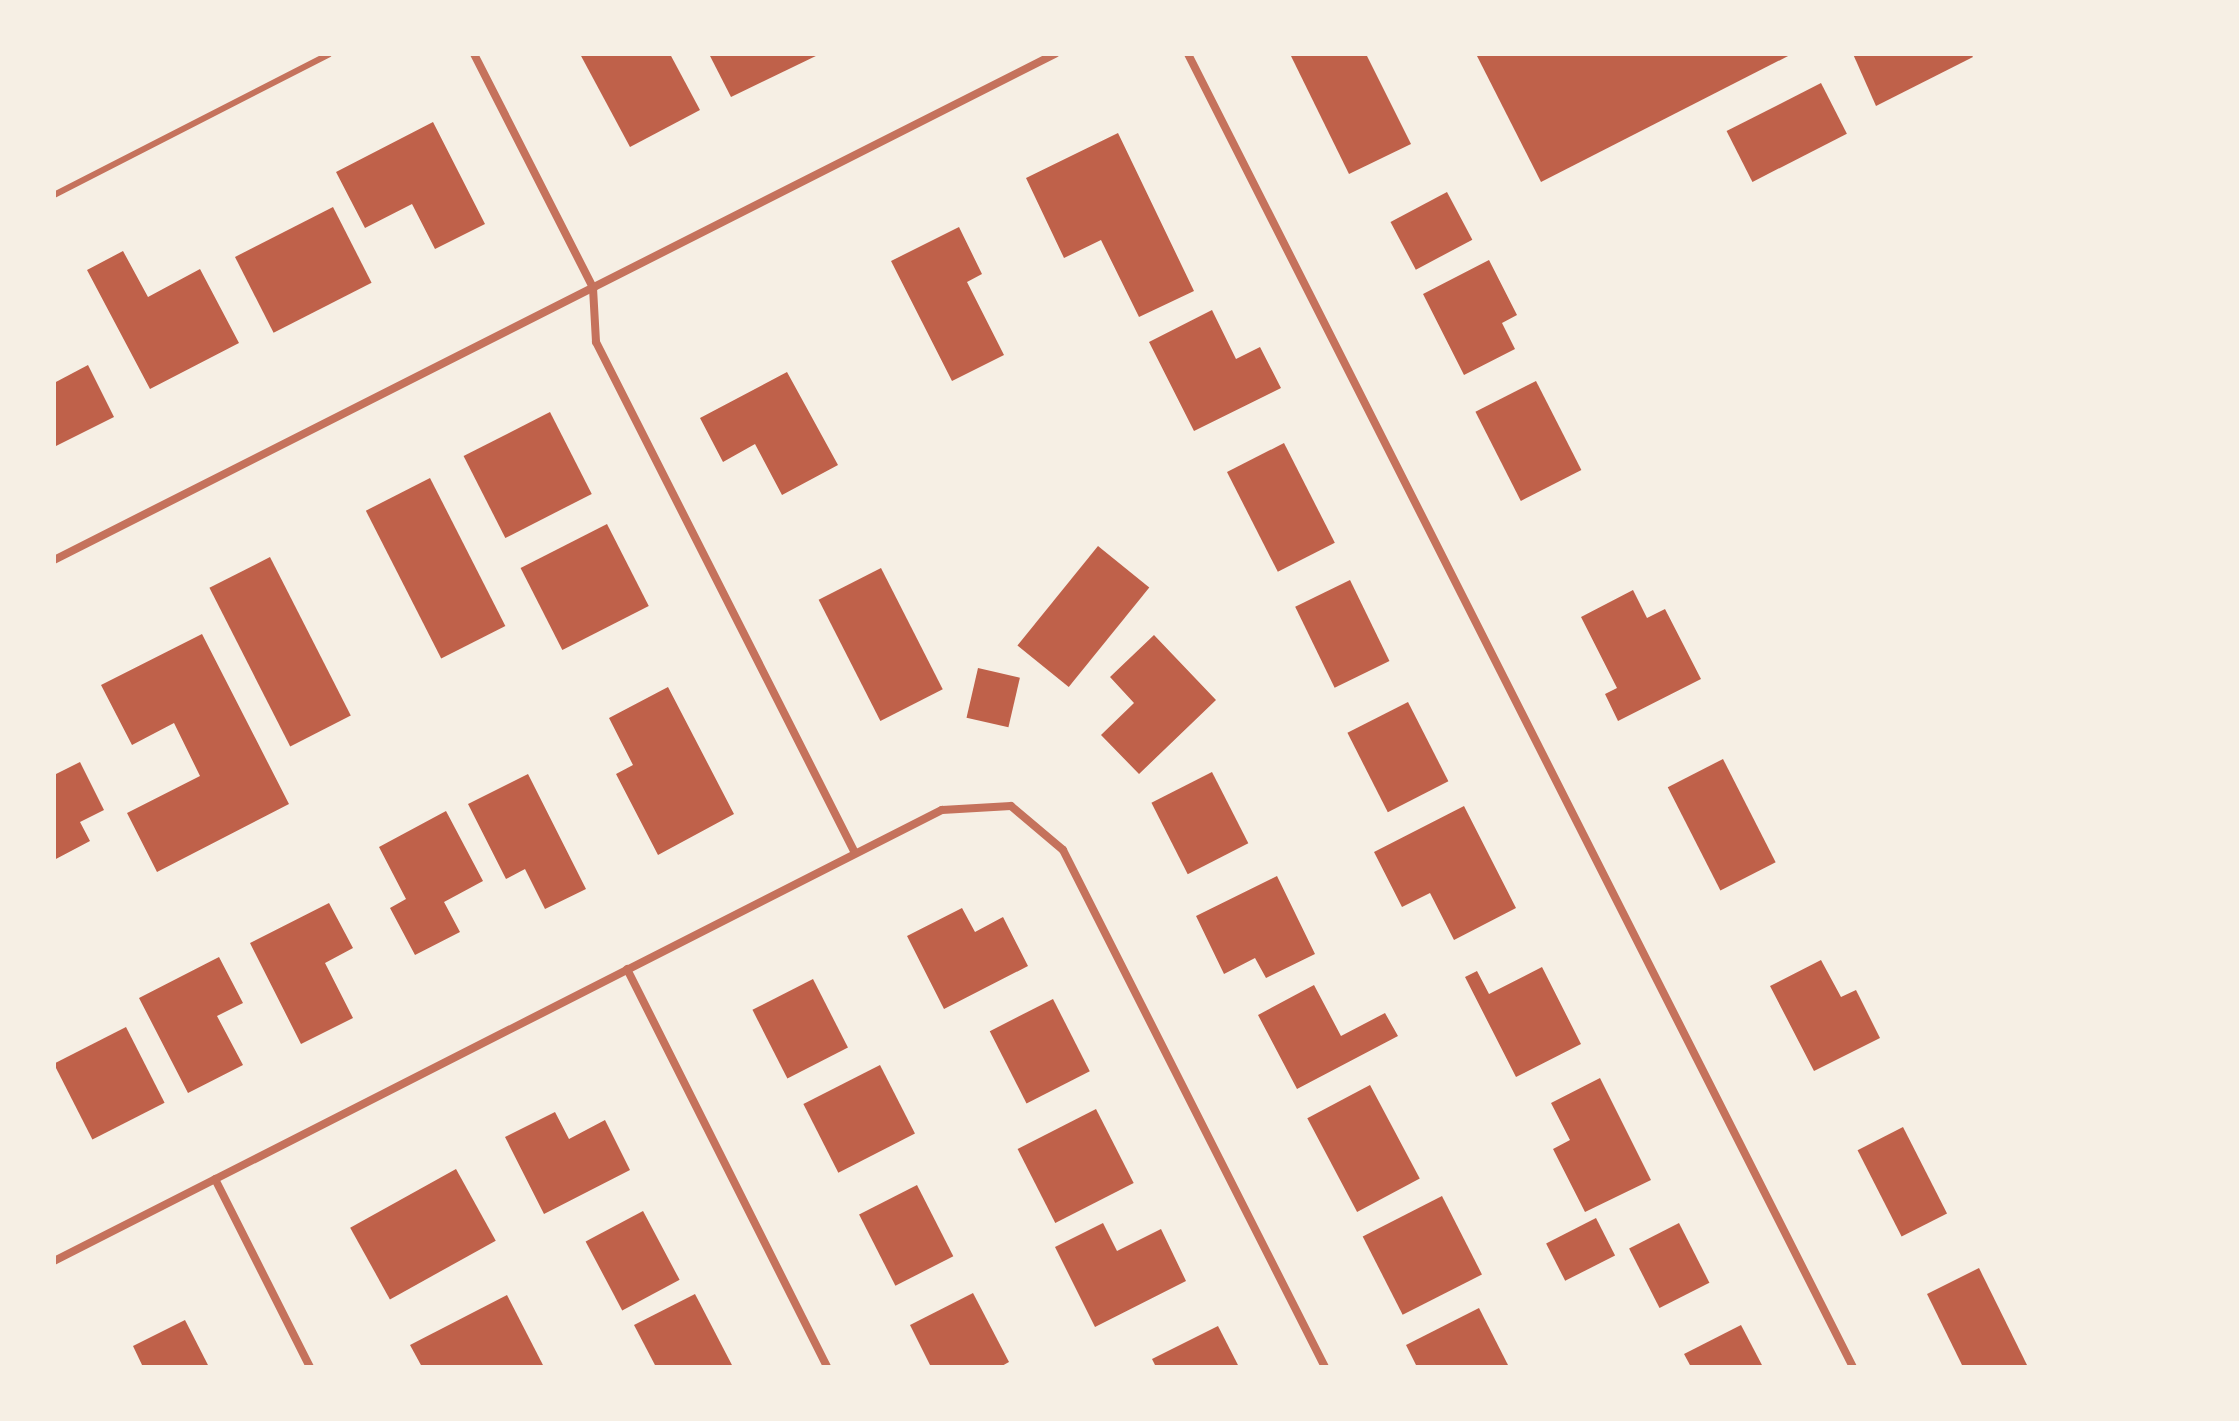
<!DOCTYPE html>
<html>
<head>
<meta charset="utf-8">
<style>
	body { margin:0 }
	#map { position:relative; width:2239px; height:1421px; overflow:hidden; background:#f6efe4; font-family:Karla,sans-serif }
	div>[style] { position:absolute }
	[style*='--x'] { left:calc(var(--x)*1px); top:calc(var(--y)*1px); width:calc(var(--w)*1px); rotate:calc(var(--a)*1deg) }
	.building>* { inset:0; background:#bf614a; transform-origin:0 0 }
	.service>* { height:6px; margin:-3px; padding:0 3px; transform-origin:3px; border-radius:3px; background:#c5725c }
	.minor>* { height:8px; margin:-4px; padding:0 4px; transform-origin:4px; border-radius:4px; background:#c5725c }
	span { translate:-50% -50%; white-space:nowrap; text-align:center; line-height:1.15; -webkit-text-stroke:7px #f6efe4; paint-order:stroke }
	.frame { position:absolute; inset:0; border:56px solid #f6efe4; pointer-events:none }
</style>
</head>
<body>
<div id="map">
	<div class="building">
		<i style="clip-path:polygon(580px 54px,670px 54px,700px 110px,630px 147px)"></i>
		<i style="clip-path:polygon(709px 54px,820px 54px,731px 97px)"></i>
		<i style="clip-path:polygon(1290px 54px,1366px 54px,1411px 144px,1349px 174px)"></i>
		<i style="clip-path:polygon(1476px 54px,1792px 54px,1541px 182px)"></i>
		<i style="clip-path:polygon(1853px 54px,1971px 54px,1973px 57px,1876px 106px)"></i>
		<i style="left:1821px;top:83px;width:57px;height:106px;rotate:63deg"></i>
		<i style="clip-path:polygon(433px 122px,485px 224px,435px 249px,412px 204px,365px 228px,336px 172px)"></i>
		<i style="clip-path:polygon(1118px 133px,1194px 291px,1139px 317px,1101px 240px,1064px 258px,1026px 178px)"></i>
		<i style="left:1447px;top:192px;width:54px;height:64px;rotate:62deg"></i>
		<i style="left:333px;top:207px;width:85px;height:110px;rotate:63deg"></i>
		<i style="clip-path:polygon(959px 227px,982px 274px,967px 282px,1004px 355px,952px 381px,891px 261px)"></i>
		<i style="clip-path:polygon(123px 251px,148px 297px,200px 269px,239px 343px,150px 389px,87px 270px)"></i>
		<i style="clip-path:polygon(1489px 260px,1517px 315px,1502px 323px,1515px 349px,1464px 375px,1423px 294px)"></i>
		<i style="clip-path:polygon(1212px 310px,1236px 359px,1260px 347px,1281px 388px,1194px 431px,1149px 342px)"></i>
		<i style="clip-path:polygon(88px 365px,114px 417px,54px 447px,54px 383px)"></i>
		<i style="clip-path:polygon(787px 372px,838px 465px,782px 495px,755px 444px,723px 462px,700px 418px)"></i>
		<i style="left:1536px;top:381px;width:100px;height:68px;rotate:63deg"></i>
		<i style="left:550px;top:412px;width:92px;height:97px;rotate:63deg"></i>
		<i style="left:1284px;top:443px;width:112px;height:64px;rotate:63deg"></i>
		<i style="left:430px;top:478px;width:166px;height:72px;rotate:63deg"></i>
		<i style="left:607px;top:524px;width:92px;height:97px;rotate:63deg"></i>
		<i style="left:1098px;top:546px;width:66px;height:128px;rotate:39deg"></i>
		<i style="left:270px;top:557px;width:178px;height:68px;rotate:63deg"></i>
		<i style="left:881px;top:568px;width:136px;height:70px;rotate:63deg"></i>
		<i style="left:1350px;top:580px;width:90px;height:61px;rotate:64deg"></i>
		<i style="clip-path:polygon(1633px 590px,1647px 618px,1665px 609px,1701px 679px,1618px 721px,1605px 694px,1617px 688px,1581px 617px)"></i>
		<i style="clip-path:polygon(202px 634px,289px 804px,157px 872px,127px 813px,200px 776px,174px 723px,132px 745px,101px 685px)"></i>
		<i style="clip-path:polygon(1154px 635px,1216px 700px,1139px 774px,1101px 735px,1134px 703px,1110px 677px)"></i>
		<i style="left:978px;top:668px;width:43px;height:51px;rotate:13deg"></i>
		<i style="clip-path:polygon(668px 687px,734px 814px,658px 855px,616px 774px,633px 765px,609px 718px)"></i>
		<i style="left:1408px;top:702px;width:89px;height:68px;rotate:63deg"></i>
		<i style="left:1723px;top:759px;width:116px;height:62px;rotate:63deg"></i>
		<i style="clip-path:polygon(80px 762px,104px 810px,80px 822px,90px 841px,54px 860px,54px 775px)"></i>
		<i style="left:1212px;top:772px;width:80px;height:68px;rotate:63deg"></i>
		<i style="clip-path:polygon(528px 774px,586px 889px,545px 909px,525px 869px,506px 879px,468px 804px)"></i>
		<i style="clip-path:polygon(1464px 806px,1516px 908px,1454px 940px,1430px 893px,1402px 907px,1374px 852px)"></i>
		<i style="clip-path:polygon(446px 811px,483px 881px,444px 902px,460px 932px,415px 955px,390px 908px,406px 899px,379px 847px)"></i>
		<i style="clip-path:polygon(1277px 876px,1315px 954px,1266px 978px,1255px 958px,1224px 974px,1196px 916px)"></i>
		<i style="clip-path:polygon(329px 903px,353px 948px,325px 963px,353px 1018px,301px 1044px,250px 943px)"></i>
		<i style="clip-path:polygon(962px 908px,975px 932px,1003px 917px,1028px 966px,944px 1009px,907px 936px)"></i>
		<i style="clip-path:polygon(219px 957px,243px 1003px,217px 1016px,243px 1065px,188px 1093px,139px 998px)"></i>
		<i style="clip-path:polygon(1821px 960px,1841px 997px,1856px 990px,1880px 1038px,1814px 1071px,1770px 986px)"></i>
		<i style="clip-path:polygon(1542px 967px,1581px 1044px,1516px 1077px,1465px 977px,1477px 971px,1489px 994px)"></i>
		<i style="left:813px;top:979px;width:77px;height:68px;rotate:63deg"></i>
		<i style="clip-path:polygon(1314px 985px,1341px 1036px,1385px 1013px,1398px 1036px,1297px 1089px,1258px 1015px)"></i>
		<i style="left:1053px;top:999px;width:81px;height:71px;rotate:63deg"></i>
		<i style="left:126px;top:1027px;width:85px;height:81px;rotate:63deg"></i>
		<i style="left:880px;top:1065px;width:77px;height:86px;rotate:63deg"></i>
		<i style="clip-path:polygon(1600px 1078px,1651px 1180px,1585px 1212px,1553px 1149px,1570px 1140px,1551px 1103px)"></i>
		<i style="left:1370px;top:1085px;width:106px;height:71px;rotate:62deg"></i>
		<i style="left:1096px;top:1109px;width:83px;height:88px;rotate:63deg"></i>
		<i style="clip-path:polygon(555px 1112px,569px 1139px,605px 1120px,630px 1170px,544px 1214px,505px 1137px)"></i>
		<i style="left:1903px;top:1127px;width:97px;height:51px;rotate:63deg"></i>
		<i style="left:456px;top:1169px;width:82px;height:121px;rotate:61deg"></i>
		<i style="left:917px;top:1185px;width:80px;height:65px;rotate:63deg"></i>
		<i style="left:1442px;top:1196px;width:88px;height:89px;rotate:63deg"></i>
		<i style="left:643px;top:1211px;width:78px;height:65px;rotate:62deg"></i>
		<i style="left:1596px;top:1218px;width:42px;height:56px;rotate:63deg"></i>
		<i style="clip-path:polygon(1103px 1223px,1117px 1251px,1161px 1229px,1186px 1281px,1095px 1327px,1055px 1247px)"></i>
		<i style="left:1679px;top:1223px;width:67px;height:56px;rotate:63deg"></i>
		<i style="clip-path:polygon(1979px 1268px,2028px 1367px,1963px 1367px,1927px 1294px)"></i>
		<i style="clip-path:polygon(973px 1293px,1009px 1362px,1000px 1367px,931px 1367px,910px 1325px)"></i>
		<i style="clip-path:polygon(695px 1294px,733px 1367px,656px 1367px,634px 1325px)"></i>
		<i style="clip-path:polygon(507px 1295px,544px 1367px,422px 1367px,410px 1345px)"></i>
		<i style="clip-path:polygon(1479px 1308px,1509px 1367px,1417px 1367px,1406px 1345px)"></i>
		<i style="clip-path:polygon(185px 1320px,209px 1367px,143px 1367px,133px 1346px)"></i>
		<i style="clip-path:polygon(1741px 1325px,1763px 1367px,1691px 1367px,1684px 1354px)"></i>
		<i style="clip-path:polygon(1218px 1326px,1239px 1367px,1156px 1367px,1152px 1359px)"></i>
	</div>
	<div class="service">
		<i style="--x:54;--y:195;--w:309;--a:-27.1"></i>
	</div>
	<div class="minor">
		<i style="--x:474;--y:54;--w:263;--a:63"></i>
		<i style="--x:593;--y:288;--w:54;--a:86.8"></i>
		<i style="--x:596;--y:342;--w:573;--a:63.12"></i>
		<i style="--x:1188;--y:54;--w:1472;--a:63.14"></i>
		<i style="--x:54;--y:560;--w:1122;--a:-26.82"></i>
		<i style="--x:627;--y:969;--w:445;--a:63.3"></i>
		<i style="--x:215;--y:1179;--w:211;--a:63.2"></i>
		<i style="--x:54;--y:1261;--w:996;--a:-26.93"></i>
		<i style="--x:942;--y:810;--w:69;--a:-3.3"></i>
		<i style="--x:1011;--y:806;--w:68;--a:40.2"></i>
		<i style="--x:1063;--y:850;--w:580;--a:63.13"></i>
	</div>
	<div class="frame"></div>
</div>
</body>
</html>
